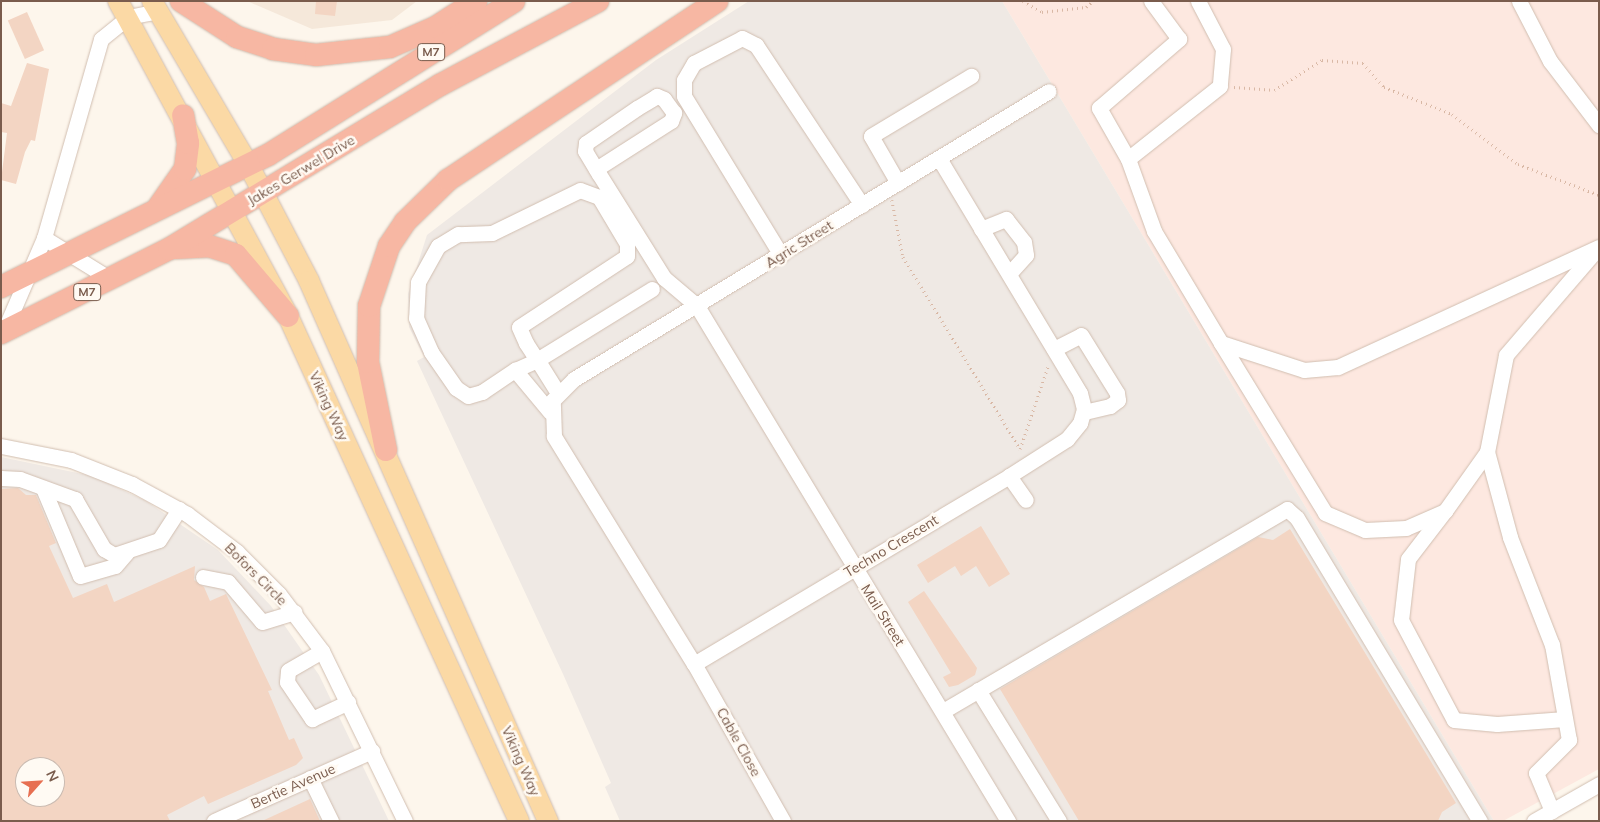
<!DOCTYPE html>
<html>
<head>
<meta charset="utf-8">
<style>
	body { margin:0 }
	#map { position:relative; width:1600px; height:822px; overflow:hidden; background:#fdf6ec; font-family:Mulish,sans-serif }
	div>[style] { position:absolute }
	[style*='--x'] { left:calc(var(--x)*1px); top:calc(var(--y)*1px); width:calc(var(--w)*1px); rotate:calc(var(--a)*1deg) }
	.residential>* { inset:0; background:#f5e8da }
	.commercial>* { inset:0; background:#fde8e0 }
	.industrial>* { inset:0; background:#efe9e4 }
	.building>* { inset:0; background:#f3d5c3; transform-origin:0 0 }
	.path>* { height:2.5px; margin-top:-1.25px; transform-origin:0; background:repeating-linear-gradient(90deg,#d9b8a5 0 1px,transparent 0 5px) }
	.roads { filter:drop-shadow(0 0 1px #d1beb0) drop-shadow(0 0 1px #d1beb0) }
	.minor>* { height:15px; margin:-7.5px; padding:0 7.5px; transform-origin:7.5px; border-radius:7.5px; background:#fff }
	.major>* { height:20px; margin:-10px; padding:0 10px; transform-origin:10px; border-radius:10px; background:#fbd9a5 }
	.highway>* { height:22px; margin:-11px; padding:0 11px; transform-origin:11px; border-radius:11px; background:#f7b7a3 }
	span { translate:-50% -50%; white-space:nowrap; text-align:center; line-height:1.15; -webkit-text-stroke:5px #fffaf3; paint-order:stroke }
	.shield-label span { padding:1px 4px; background:#fffaf3; border:1px solid; border-radius:4px; -webkit-text-stroke-width:0 }
	.shield-label { font-size:12px; color:#7a5c4d; font-weight:700 }
	.street-label { font-size:14px; color:#7a5c4d }
	.frame { position:absolute; inset:0; border:2px solid #7a5c4d; pointer-events:none }
	.north { position:absolute; left:15px; top:757px; width:50px; height:50px; box-sizing:border-box; background:#fffaf3; border:1px solid #cabbb1; border-radius:50%; rotate:64deg; font-size:14px; font-weight:700; line-height:20px; text-align:center; color:#7a5c4d }
	.north::after { content:''; display:block; margin:auto; width:18px; height:22px; background:#e76f51; clip-path:polygon(50% 0,100% 100%,50% 72%,0 100%) }
</style>
</head>
<body>
<div id="map">
	<div class="residential">
		<i style="clip-path:polygon(247px 1px,417px 1px,392px 20px,312px 29px)"></i>
	</div>
	<div class="commercial">
		<i style="clip-path:polygon(1002px 1px,1599px 1px,1599px 769px,1503px 821px,1494px 821px)"></i>
	</div>
	<div class="industrial">
		<i style="clip-path:polygon(749px 1px,1002px 1px,1494px 821px,620px 821px,605px 787px,611px 783px,563px 674px,417px 361px,424px 357px,409px 327px,408px 294px,427px 235px,656px 60px)"></i>
		<i style="clip-path:polygon(evenodd,1px 457px,92px 476px,146px 501px,218px 550px,271px 606px,319px 675px,389px 821px,1px 821px,1px 457px,25px 767px,55px 767px,55px 797px,25px 797px,25px 767px)"></i>
	</div>
	<div class="building">
		<i style="clip-path:polygon(316px 1px,337px 1px,335px 16px,315px 14px)"></i>
		<i style="left:27px;top:12px;width:42px;height:21px;rotate:66deg"></i>
		<i style="clip-path:polygon(27px 63px,49px 69px,35px 141px,31px 140px,25px 152px,16px 184px,1px 180px,7px 133px,1px 132px,1px 103px,11px 106px)"></i>
		<i style="clip-path:polygon(evenodd,18px 488px,26px 495px,36px 495px,56px 543px,49px 546px,73px 598px,107px 584px,114px 602px,195px 566px,194px 580px,204px 587px,210px 601px,226px 594px,272px 690px,268px 691px,289px 740px,294px 738px,303px 758px,296px 765px,208px 804px,204px 796px,167px 815px,170px 821px,1px 821px,1px 489px,18px 488px,25px 767px,55px 767px,55px 797px,25px 797px,25px 767px)"></i>
		<i style="clip-path:polygon(981px 526px,1010px 574px,989px 587px,976px 566px,961px 576px,955px 566px,928px 583px,917px 565px)"></i>
		<i style="clip-path:polygon(1290px 529px,1456px 803px,1442px 812px,1438px 821px,1079px 821px,1000px 689px,1258px 537px,1273px 540px)"></i>
		<i style="clip-path:polygon(924px 591px,977px 668px,975px 675px,958px 685px,949px 687px,943px 677px,951px 673px,908px 602px)"></i>
		<i style="clip-path:polygon(310px 799px,320px 821px,262px 821px)"></i>
	</div>
	<div class="path">
		<i style="--x:1023;--y:1;--w:22;--a:30"></i>
		<i style="--x:1042;--y:12;--w:44;--a:-6.5"></i>
		<i style="--x:1086;--y:7;--w:9;--a:-41"></i>
		<i style="--x:1234;--y:87;--w:40;--a:4.3"></i>
		<i style="--x:1274;--y:90;--w:57;--a:-32"></i>
		<i style="--x:1322;--y:60;--w:41;--a:4.2"></i>
		<i style="--x:1363;--y:63;--w:32;--a:49"></i>
		<i style="--x:1384;--y:87;--w:73;--a:21.7"></i>
		<i style="--x:1452;--y:114;--w:83;--a:37.1"></i>
		<i style="--x:1518;--y:164;--w:87;--a:20.9"></i>
		<i style="--x:892;--y:200;--w:58;--a:79.1"></i>
		<i style="--x:903;--y:257;--w:225;--a:58.6"></i>
		<i style="--x:1020;--y:449;--w:88;--a:-71.4"></i>
	</div>
	<div class="roads">
		<div class="minor">
			<i style="--x:1198;--y:1;--w:54;--a:62.5"></i>
			<i style="--x:1223;--y:49;--w:37;--a:95"></i>
			<i style="--x:1220;--y:86;--w:117;--a:141.6"></i>
			<i style="--x:1128;--y:159;--w:77;--a:70.1"></i>
			<i style="--x:1154;--y:231;--w:131;--a:59.1"></i>
			<i style="--x:1221;--y:343;--w:87;--a:18"></i>
			<i style="--x:1304;--y:370;--w:34;--a:-5"></i>
			<i style="--x:1338;--y:367;--w:287;--a:-24.7"></i>
			<i style="--x:1519;--y:1;--w:68;--a:62.7"></i>
			<i style="--x:1550;--y:61;--w:81;--a:52.6"></i>
			<i style="--x:1128;--y:159;--w:59;--a:-119.6"></i>
			<i style="--x:1099;--y:108;--w:106;--a:-40.8"></i>
			<i style="--x:1179;--y:39;--w:47;--a:-126.4"></i>
			<i style="--x:596;--y:169;--w:89;--a:-32.6"></i>
			<i style="--x:671;--y:121;--w:9;--a:-69"></i>
			<i style="--x:674;--y:113;--w:17;--a:-126"></i>
			<i style="--x:664;--y:99;--w:8;--a:-157"></i>
			<i style="--x:657;--y:96;--w:23;--a:149"></i>
			<i style="--x:637;--y:108;--w:62;--a:145.5"></i>
			<i style="--x:586;--y:143;--w:8;--a:97"></i>
			<i style="--x:585;--y:151;--w:27;--a:59"></i>
			<i style="--x:599;--y:174;--w:123;--a:58"></i>
			<i style="--x:664;--y:278;--w:43;--a:40.3"></i>
			<i style="--x:697;--y:306;--w:602;--a:58.87"></i>
			<i style="--x:898;--y:183;--w:54;--a:-119.9"></i>
			<i style="--x:871;--y:136;--w:117;--a:-31"></i>
			<i style="--x:981;--y:229;--w:27;--a:-22"></i>
			<i style="--x:1006;--y:219;--w:29;--a:52"></i>
			<i style="--x:1024;--y:242;--w:13;--a:81"></i>
			<i style="--x:1026;--y:255;--w:25;--a:132"></i>
			<i style="--x:44;--y:238;--w:80;--a:31.7"></i>
			<i style="--x:781;--y:255;--w:186;--a:-121.4"></i>
			<i style="--x:684;--y:96;--w:16;--a:-90"></i>
			<i style="--x:684;--y:80;--w:20;--a:-60"></i>
			<i style="--x:694;--y:63;--w:54;--a:-27.5"></i>
			<i style="--x:742;--y:38;--w:16;--a:27"></i>
			<i style="--x:756;--y:45;--w:192;--a:56.5"></i>
			<i style="--x:4;--y:331;--w:101;--a:-66.7"></i>
			<i style="--x:44;--y:238;--w:207;--a:-74"></i>
			<i style="--x:101;--y:39;--w:35;--a:-39"></i>
			<i style="--x:128;--y:17;--w:32;--a:-11"></i>
			<i style="--x:1221;--y:343;--w:199;--a:58.5"></i>
			<i style="--x:1325;--y:513;--w:43;--a:23"></i>
			<i style="--x:1365;--y:530;--w:41;--a:-2.8"></i>
			<i style="--x:1406;--y:528;--w:43;--a:-23.6"></i>
			<i style="--x:1445;--y:511;--w:72;--a:-54.6"></i>
			<i style="--x:1054;--y:349;--w:30;--a:-27"></i>
			<i style="--x:1081;--y:335;--w:68;--a:58.2"></i>
			<i style="--x:1117;--y:393;--w:7;--a:82"></i>
			<i style="--x:1118;--y:400;--w:10;--a:143"></i>
			<i style="--x:1110;--y:406;--w:27;--a:167"></i>
			<i style="--x:515;--y:370;--w:55;--a:50.2"></i>
			<i style="--x:558;--y:393;--w:39;--a:-122"></i>
			<i style="--x:537;--y:360;--w:20;--a:-123"></i>
			<i style="--x:526;--y:343;--w:17;--a:-114"></i>
			<i style="--x:519;--y:327;--w:129;--a:-33.3"></i>
			<i style="--x:627;--y:256;--w:12;--a:-90"></i>
			<i style="--x:627;--y:244;--w:55;--a:-120.8"></i>
			<i style="--x:599;--y:197;--w:20;--a:-160"></i>
			<i style="--x:580;--y:190;--w:98;--a:154"></i>
			<i style="--x:492;--y:233;--w:34;--a:178"></i>
			<i style="--x:458;--y:234;--w:23;--a:149"></i>
			<i style="--x:438;--y:246;--w:41;--a:119.1"></i>
			<i style="--x:418;--y:282;--w:36;--a:93"></i>
			<i style="--x:416;--y:318;--w:37;--a:66"></i>
			<i style="--x:431;--y:352;--w:44;--a:55.2"></i>
			<i style="--x:456;--y:388;--w:14;--a:34"></i>
			<i style="--x:468;--y:396;--w:15;--a:-16"></i>
			<i style="--x:482;--y:392;--w:40;--a:-34"></i>
			<i style="--x:515;--y:370;--w:24;--a:-24"></i>
			<i style="--x:537;--y:360;--w:135;--a:-31.7"></i>
			<i style="--x:1;--y:446;--w:71;--a:11.3"></i>
			<i style="--x:71;--y:460;--w:66;--a:21.5"></i>
			<i style="--x:132;--y:484;--w:63;--a:28.6"></i>
			<i style="--x:187;--y:514;--w:63;--a:37.2"></i>
			<i style="--x:237;--y:552;--w:59;--a:45"></i>
			<i style="--x:279;--y:594;--w:71;--a:53"></i>
			<i style="--x:322;--y:651;--w:189;--a:64"></i>
			<i style="--x:1009;--y:476;--w:29;--a:55"></i>
			<i style="--x:1;--y:478;--w:19;--a:3"></i>
			<i style="--x:20;--y:479;--w:59;--a:20"></i>
			<i style="--x:75;--y:499;--w:58;--a:59.9"></i>
			<i style="--x:104;--y:549;--w:12;--a:31"></i>
			<i style="--x:114;--y:555;--w:47;--a:-18.4"></i>
			<i style="--x:159;--y:540;--w:37;--a:-57"></i>
			<i style="--x:43;--y:488;--w:95;--a:67.2"></i>
			<i style="--x:80;--y:576;--w:36;--a:-16"></i>
			<i style="--x:115;--y:566;--w:18;--a:-49"></i>
			<i style="--x:1444;--y:512;--w:59;--a:127.5"></i>
			<i style="--x:1408;--y:559;--w:61;--a:96.5"></i>
			<i style="--x:1401;--y:620;--w:113;--a:62.1"></i>
			<i style="--x:1454;--y:720;--w:43;--a:5.3"></i>
			<i style="--x:1497;--y:724;--w:68;--a:-4.2"></i>
			<i style="--x:203;--y:577;--w:25;--a:11"></i>
			<i style="--x:228;--y:582;--w:52;--a:49.6"></i>
			<i style="--x:262;--y:622;--w:34;--a:-17"></i>
			<i style="--x:322;--y:651;--w:39;--a:150"></i>
			<i style="--x:288;--y:671;--w:11;--a:95"></i>
			<i style="--x:287;--y:682;--w:45;--a:56"></i>
			<i style="--x:312;--y:719;--w:40;--a:-25"></i>
			<i style="--x:694;--y:664;--w:367;--a:-30.8"></i>
			<i style="--x:1009;--y:476;--w:69;--a:-32.5"></i>
			<i style="--x:1067;--y:439;--w:21;--a:-51"></i>
			<i style="--x:1080;--y:423;--w:15;--a:-74"></i>
			<i style="--x:1084;--y:409;--w:16;--a:-104"></i>
			<i style="--x:1080;--y:393;--w:274;--a:-121"></i>
			<i style="--x:978;--y:690;--w:154;--a:58.3"></i>
			<i style="--x:943;--y:711;--w:399;--a:-30.4"></i>
			<i style="--x:1287;--y:509;--w:13;--a:42"></i>
			<i style="--x:1297;--y:518;--w:354;--a:58.9"></i>
			<i style="--x:310;--y:778;--w:48;--a:64"></i>
			<i style="--x:1552;--y:811;--w:41;--a:-112.8"></i>
			<i style="--x:1536;--y:773;--w:47;--a:-45"></i>
			<i style="--x:1569;--y:740;--w:97;--a:-100.1"></i>
			<i style="--x:1552;--y:645;--w:116;--a:-111.3"></i>
			<i style="--x:1510;--y:537;--w:88;--a:-105.1"></i>
			<i style="--x:1487;--y:452;--w:99;--a:-78.9"></i>
			<i style="--x:1506;--y:355;--w:133;--a:-49.3"></i>
			<i style="--x:214;--y:821;--w:173;--a:-23.9"></i>
			<i style="--x:783;--y:821;--w:180;--a:-119.5"></i>
			<i style="--x:694;--y:664;--w:268;--a:-121.6"></i>
			<i style="--x:554;--y:436;--w:36;--a:-92"></i>
			<i style="--x:553;--y:400;--w:30;--a:-45"></i>
			<i style="--x:574;--y:379;--w:555;--a:-31.23"></i>
			<i style="--x:1534;--y:821;--w:75;--a:-29.6"></i>
		</div>
		<div class="major">
			<i style="--x:118;--y:1;--w:358;--a:61.6"></i>
			<i style="--x:288;--y:316;--w:555;--a:65.42"></i>
			<i style="--x:152;--y:1;--w:191;--a:59.5"></i>
			<i style="--x:249;--y:166;--w:130;--a:62.4"></i>
			<i style="--x:309;--y:281;--w:591;--a:66.13"></i>
		</div>
		<div class="highway">
			<i style="--x:181;--y:1;--w:67;--a:32.7"></i>
			<i style="--x:237;--y:37;--w:38;--a:18"></i>
			<i style="--x:273;--y:49;--w:43;--a:7.9"></i>
			<i style="--x:316;--y:55;--w:74;--a:-6.2"></i>
			<i style="--x:390;--y:47;--w:50;--a:-23.5"></i>
			<i style="--x:436;--y:27;--w:48;--a:-33"></i>
			<i style="--x:157;--y:209;--w:49;--a:-55"></i>
			<i style="--x:185;--y:169;--w:26;--a:-83"></i>
			<i style="--x:188;--y:143;--w:28;--a:-100"></i>
			<i style="--x:174;--y:248;--w:35;--a:-3"></i>
			<i style="--x:209;--y:246;--w:28;--a:18"></i>
			<i style="--x:236;--y:255;--w:80;--a:49.6"></i>
			<i style="--x:1;--y:287;--w:298;--a:-26.3"></i>
			<i style="--x:268;--y:155;--w:290;--a:-32"></i>
			<i style="--x:1;--y:333;--w:188;--a:-26.6"></i>
			<i style="--x:169;--y:249;--w:317;--a:-31.2"></i>
			<i style="--x:440;--y:85;--w:179;--a:-28"></i>
			<i style="--x:386;--y:450;--w:90;--a:-101.6"></i>
			<i style="--x:368;--y:362;--w:56;--a:-89"></i>
			<i style="--x:369;--y:306;--w:63;--a:-71.6"></i>
			<i style="--x:389;--y:246;--w:29;--a:-56"></i>
			<i style="--x:405;--y:222;--w:60;--a:-44.3"></i>
			<i style="--x:448;--y:180;--w:323;--a:-33.6"></i>
		</div>
	</div>
	<div class="shield-label">
		<span style="left:431px;top:52px">M7</span>
		<span style="left:87px;top:292px">M7</span>
	</div>
	<div class="street-label">
		<span style="left:301px;top:170px;rotate:-31deg">Jakes Gerwel Drive</span>
		<span style="left:799px;top:244px;rotate:-32deg">Agric Street</span>
		<span style="left:329px;top:406px;rotate:65deg">Viking Way</span>
		<span style="left:891px;top:546px;rotate:-31deg">Techno Crescent</span>
		<span style="left:256px;top:574px;rotate:45deg">Bofors Circle</span>
		<span style="left:883px;top:615px;rotate:58deg">Mail Street</span>
		<span style="left:739px;top:742px;rotate:61deg">Cable Close</span>
		<span style="left:521px;top:761px;rotate:66deg">Viking Way</span>
		<span style="left:293px;top:786px;rotate:-24deg">Bertie Avenue</span>
	</div>
	<div class="frame"></div>
	<div class="north">N</div>
</div>
</body>
</html>
